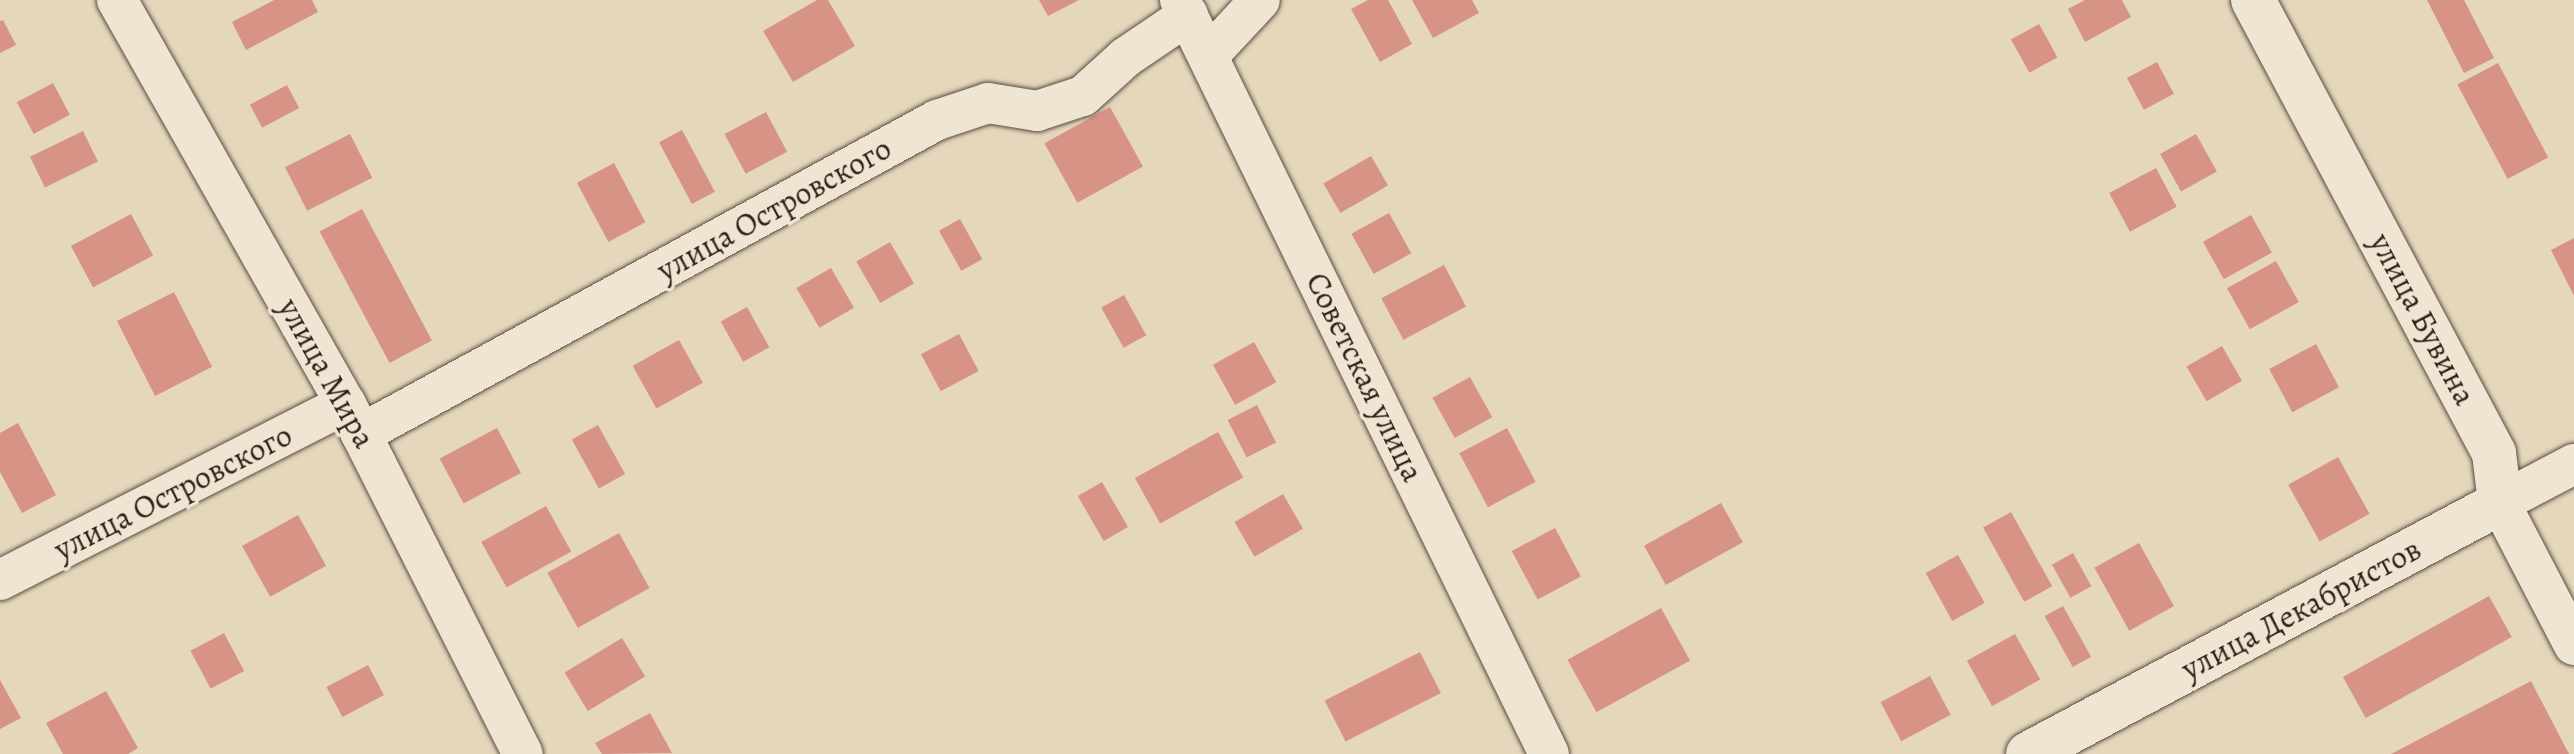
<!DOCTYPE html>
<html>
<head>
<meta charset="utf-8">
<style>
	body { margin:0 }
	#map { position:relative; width:2574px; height:754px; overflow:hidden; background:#e5d7bc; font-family:Alegreya,serif }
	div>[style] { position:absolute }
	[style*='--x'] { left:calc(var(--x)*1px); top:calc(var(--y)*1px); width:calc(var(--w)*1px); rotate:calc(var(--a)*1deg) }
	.building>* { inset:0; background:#d89387; transform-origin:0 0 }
	.roads { filter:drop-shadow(0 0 2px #5c4d41) drop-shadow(0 0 2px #5c4d41) }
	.street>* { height:40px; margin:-20px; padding:0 20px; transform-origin:20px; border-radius:20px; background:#eee5d3 }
	.secondary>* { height:44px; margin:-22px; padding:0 22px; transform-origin:22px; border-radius:22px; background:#eee5d3 }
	span { translate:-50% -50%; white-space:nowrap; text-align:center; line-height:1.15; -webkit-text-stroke:7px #eee5d3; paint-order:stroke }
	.street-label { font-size:32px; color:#2f1f18 }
</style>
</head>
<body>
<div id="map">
	<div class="building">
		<i style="clip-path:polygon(274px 0,312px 0,318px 12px,246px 50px,232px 22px)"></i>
		<i style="clip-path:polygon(817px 0,828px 0,855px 46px,793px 82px,763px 31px)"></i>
		<i style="clip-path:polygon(1039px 0,1079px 0,1048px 16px)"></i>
		<i style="clip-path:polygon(1368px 0,1388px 0,1412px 44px,1380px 62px,1351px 9px)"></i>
		<i style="clip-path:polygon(1412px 0,1472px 0,1479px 13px,1433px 38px)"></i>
		<i style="clip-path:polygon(2085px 0,2122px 0,2131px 17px,2085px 42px,2068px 9px)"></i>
		<i style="clip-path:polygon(2427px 0,2464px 0,2494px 58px,2464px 73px)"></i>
		<i style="clip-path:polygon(3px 20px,16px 45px,0 53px,0 21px)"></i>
		<i style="left:2039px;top:24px;width:38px;height:32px;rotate:61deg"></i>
		<i style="left:2157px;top:62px;width:36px;height:34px;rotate:62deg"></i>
		<i style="left:2498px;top:63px;width:107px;height:46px;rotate:62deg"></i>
		<i style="left:53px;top:83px;width:36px;height:41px;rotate:62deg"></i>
		<i style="left:287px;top:85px;width:26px;height:42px;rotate:62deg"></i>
		<i style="left:1110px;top:107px;width:68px;height:75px;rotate:61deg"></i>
		<i style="left:766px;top:112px;width:45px;height:47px;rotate:62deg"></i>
		<i style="left:682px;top:130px;width:70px;height:26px;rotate:62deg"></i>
		<i style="left:83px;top:131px;width:34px;height:59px;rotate:64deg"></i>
		<i style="left:350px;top:134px;width:49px;height:73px;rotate:63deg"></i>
		<i style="left:2196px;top:134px;width:43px;height:41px;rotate:61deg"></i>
		<i style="left:1371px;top:156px;width:34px;height:55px;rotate:60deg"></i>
		<i style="left:614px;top:163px;width:67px;height:42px;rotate:62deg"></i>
		<i style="left:2156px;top:168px;width:44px;height:53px;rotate:62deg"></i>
		<i style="left:362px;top:209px;width:149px;height:48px;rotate:62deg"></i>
		<i style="left:1389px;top:213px;width:46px;height:43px;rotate:61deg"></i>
		<i style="left:131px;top:214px;width:47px;height:68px;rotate:62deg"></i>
		<i style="left:2251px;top:215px;width:43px;height:55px;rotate:61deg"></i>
		<i style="left:960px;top:219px;width:46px;height:24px;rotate:61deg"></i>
		<i style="clip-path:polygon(2574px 238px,2574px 296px,2551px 250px)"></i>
		<i style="left:890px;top:242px;width:48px;height:39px;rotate:60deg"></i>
		<i style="left:2276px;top:261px;width:47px;height:56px;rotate:61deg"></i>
		<i style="left:1444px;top:265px;width:47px;height:71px;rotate:62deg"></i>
		<i style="left:831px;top:268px;width:46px;height:40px;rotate:60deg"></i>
		<i style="left:174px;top:292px;width:84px;height:64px;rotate:63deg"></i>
		<i style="left:1124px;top:295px;width:46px;height:26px;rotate:61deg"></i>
		<i style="left:747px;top:307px;width:46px;height:30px;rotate:61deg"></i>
		<i style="left:959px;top:334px;width:42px;height:43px;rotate:62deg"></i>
		<i style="left:679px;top:340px;width:49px;height:53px;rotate:61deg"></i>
		<i style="left:1254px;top:342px;width:46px;height:47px;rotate:61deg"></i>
		<i style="left:2316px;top:344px;width:49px;height:53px;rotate:62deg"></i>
		<i style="left:2222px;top:346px;width:40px;height:41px;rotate:60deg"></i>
		<i style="left:1470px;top:377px;width:46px;height:43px;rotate:61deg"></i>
		<i style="left:1257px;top:405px;width:42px;height:33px;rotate:63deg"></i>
		<i style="clip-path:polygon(18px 423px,56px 495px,22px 513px,0 472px,0 433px)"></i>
		<i style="left:598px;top:425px;width:56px;height:30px;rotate:61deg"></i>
		<i style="left:497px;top:428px;width:51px;height:65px;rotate:62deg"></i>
		<i style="left:1507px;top:428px;width:61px;height:54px;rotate:62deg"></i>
		<i style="left:1218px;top:432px;width:52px;height:95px;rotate:61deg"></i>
		<i style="left:2338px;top:457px;width:65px;height:57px;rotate:61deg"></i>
		<i style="left:1102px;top:482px;width:52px;height:28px;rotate:60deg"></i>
		<i style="left:1283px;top:494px;width:40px;height:56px;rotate:60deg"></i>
		<i style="left:1721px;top:503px;width:45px;height:88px;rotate:61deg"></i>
		<i style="left:546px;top:506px;width:52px;height:74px;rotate:61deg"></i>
		<i style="left:2011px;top:512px;width:85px;height:32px;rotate:61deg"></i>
		<i style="left:298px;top:515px;width:58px;height:64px;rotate:61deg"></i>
		<i style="left:1555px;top:528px;width:55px;height:49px;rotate:62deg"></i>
		<i style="left:619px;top:533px;width:63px;height:82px;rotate:61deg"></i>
		<i style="left:2139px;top:543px;width:72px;height:51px;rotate:61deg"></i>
		<i style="left:2073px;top:553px;width:38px;height:24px;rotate:61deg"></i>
		<i style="left:1958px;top:555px;width:55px;height:37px;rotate:61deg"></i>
		<i style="left:2489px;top:596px;width:47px;height:167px;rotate:61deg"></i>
		<i style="left:2063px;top:606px;width:58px;height:21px;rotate:61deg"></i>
		<i style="left:1661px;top:608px;width:60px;height:107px;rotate:61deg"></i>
		<i style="left:224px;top:633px;width:43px;height:38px;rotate:62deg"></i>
		<i style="left:2015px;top:634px;width:52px;height:55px;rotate:61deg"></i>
		<i style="left:622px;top:638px;width:45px;height:67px;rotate:59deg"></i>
		<i style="left:1420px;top:652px;width:46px;height:107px;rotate:63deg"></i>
		<i style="left:368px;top:665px;width:34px;height:47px;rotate:62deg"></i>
		<i style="left:1930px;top:676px;width:44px;height:56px;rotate:62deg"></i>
		<i style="clip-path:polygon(0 680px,21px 718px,0 729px)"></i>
		<i style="clip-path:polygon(2531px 681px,2569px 754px,2391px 754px)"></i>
		<i style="clip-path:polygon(106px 691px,138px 748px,128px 754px,63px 754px,46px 723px)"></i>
		<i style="clip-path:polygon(650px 713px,672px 753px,602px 754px,595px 743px)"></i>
	</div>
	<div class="roads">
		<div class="street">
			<i style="--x:117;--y:0;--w:464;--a:60.5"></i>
			<i style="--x:346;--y:404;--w:392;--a:63.2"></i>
			<i style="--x:1180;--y:0;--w:839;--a:63.92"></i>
			<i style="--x:1208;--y:56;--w:76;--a:-47.1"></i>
			<i style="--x:361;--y:434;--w:656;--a:-28.6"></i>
			<i style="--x:937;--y:120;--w:54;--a:-18.4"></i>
			<i style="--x:988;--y:103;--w:50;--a:9.3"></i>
			<i style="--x:1037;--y:111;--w:48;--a:-18.1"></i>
			<i style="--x:1083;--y:96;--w:58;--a:-42.2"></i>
			<i style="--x:1126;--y:57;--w:75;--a:-34.1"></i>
			<i style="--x:2574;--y:464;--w:84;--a:152.2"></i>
			<i style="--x:2500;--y:503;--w:160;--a:62.5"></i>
			<i style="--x:0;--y:580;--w:388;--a:-27"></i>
		</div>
		<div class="secondary">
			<i style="--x:2028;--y:754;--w:535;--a:-28"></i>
			<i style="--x:2500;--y:503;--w:50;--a:-96.8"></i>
			<i style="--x:2494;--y:453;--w:513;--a:-118.01"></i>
		</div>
	</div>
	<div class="street-label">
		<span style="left:774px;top:209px;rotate:-29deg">улица Островского</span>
		<span style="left:2423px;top:319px;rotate:62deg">улица Бувина</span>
		<span style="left:327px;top:373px;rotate:61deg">улица Мира</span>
		<span style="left:1365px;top:377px;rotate:64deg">Советская улица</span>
		<span style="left:173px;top:492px;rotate:-27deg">улица Островского</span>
		<span style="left:2301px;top:609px;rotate:-28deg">улица Декабристов</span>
	</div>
</div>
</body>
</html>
